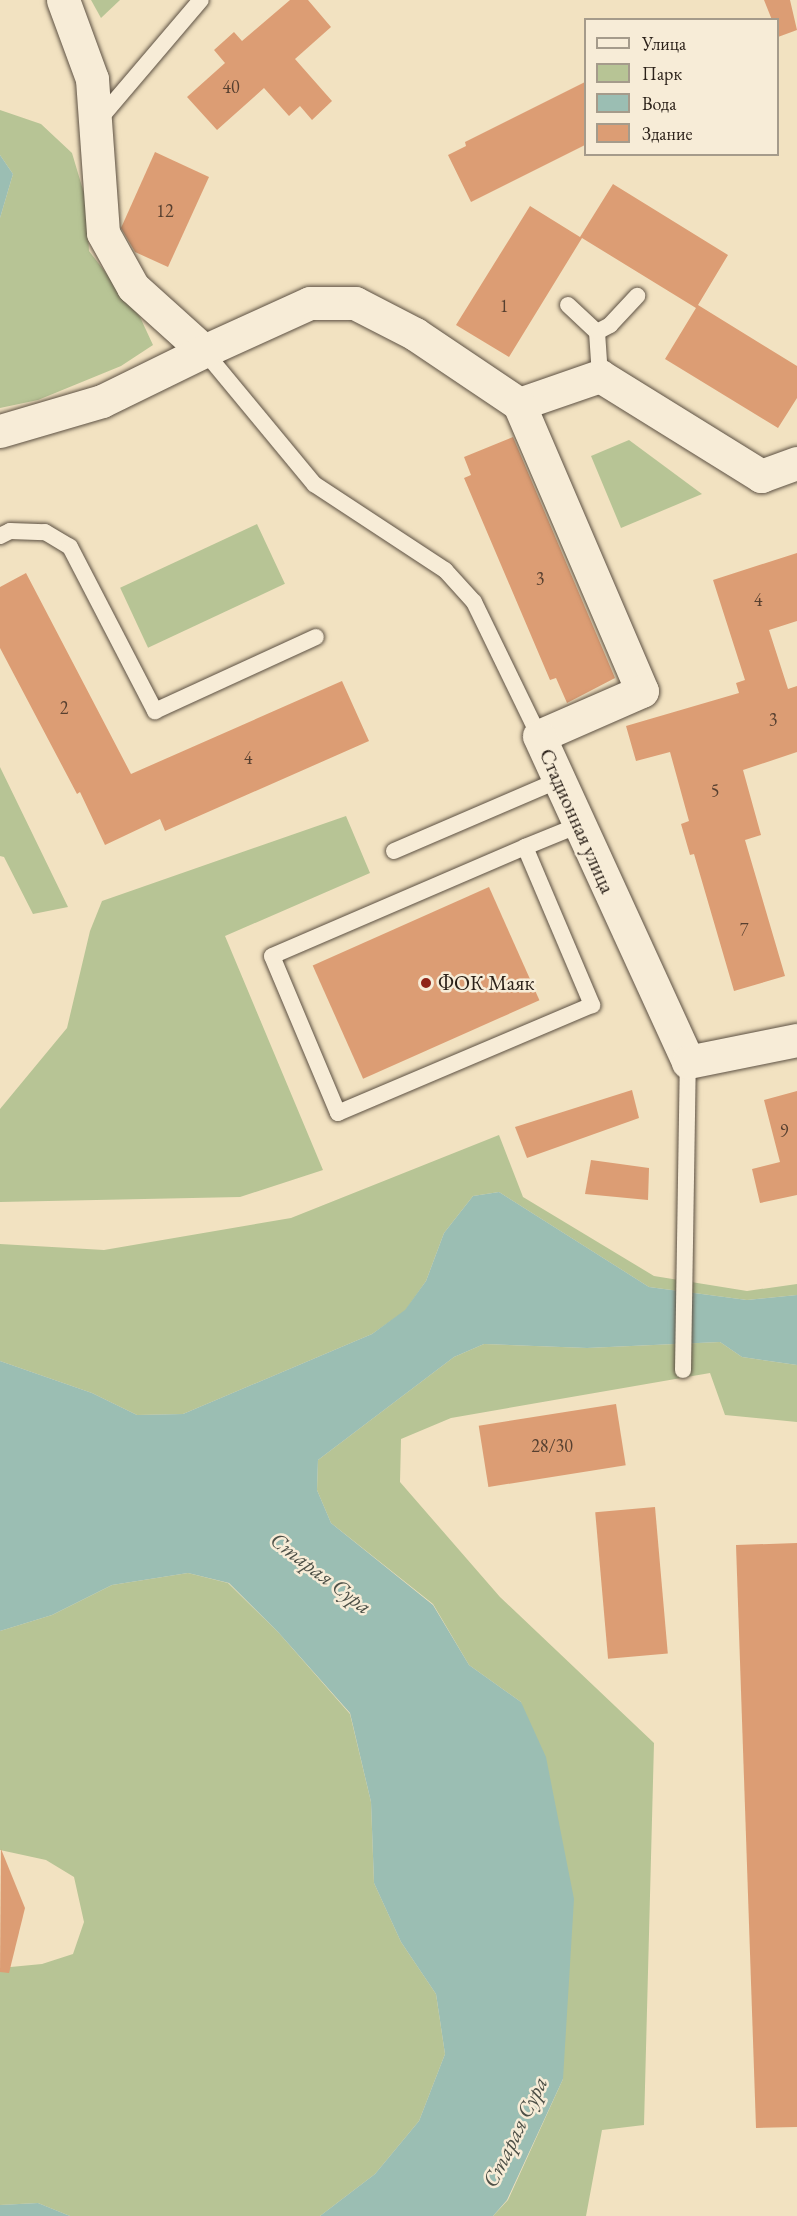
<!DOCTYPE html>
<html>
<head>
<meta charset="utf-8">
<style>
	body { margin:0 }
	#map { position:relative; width:797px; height:2216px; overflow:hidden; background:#f2e2c1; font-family:"EB Garamond",serif }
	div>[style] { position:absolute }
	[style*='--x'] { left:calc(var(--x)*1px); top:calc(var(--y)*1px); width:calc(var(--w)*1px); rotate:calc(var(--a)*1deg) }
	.green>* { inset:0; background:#b7c495; transform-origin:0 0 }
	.water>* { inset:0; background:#9bbeb3 }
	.building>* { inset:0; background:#dc9d74; transform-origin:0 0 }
	.roads { filter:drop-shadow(0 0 2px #5d5143) drop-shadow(0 0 2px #5d5143) }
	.lane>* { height:16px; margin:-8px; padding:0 8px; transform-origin:8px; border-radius:8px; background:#f7ecd7 }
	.street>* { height:33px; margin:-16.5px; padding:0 16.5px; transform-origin:16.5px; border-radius:16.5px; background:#f7ecd7 }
	.dots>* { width:16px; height:16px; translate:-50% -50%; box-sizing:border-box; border:3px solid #f7ecd7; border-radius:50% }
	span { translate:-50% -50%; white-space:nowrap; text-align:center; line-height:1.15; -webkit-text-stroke:5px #f7ecd7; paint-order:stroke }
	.number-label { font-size:18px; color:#574030 }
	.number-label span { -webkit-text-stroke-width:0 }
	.street-label { font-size:21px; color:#2b2119 }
	.poi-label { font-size:21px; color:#2b2119 }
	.left { translate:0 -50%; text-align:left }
	.water-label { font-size:22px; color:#4d5047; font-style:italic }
	.legend { position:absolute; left:584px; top:18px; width:195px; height:138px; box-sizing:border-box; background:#f7ecd7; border:2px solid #a59b8b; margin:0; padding:8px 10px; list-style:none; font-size:18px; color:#2b2119 }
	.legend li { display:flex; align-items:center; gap:12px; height:30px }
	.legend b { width:30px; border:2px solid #a59b8b }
</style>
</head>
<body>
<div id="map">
	<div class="green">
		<i style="clip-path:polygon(91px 0,120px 0,101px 18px)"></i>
		<i style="clip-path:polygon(0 110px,41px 124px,72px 153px,86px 200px,89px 251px,140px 317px,153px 345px,121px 366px,38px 400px,0 408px,0 218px,13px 174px,0 155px)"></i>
		<i style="clip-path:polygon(629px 440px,702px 494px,621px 528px,591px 456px)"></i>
		<i style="left:257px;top:524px;width:66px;height:151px;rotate:65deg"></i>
		<i style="clip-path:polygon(0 767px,68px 907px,33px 914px,4px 857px,0 856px)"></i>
		<i style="clip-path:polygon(346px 816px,370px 873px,225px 936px,323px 1170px,240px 1197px,0 1202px,0 1109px,67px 1028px,90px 931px,102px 901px)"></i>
		<i style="clip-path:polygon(499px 1135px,523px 1197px,654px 1276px,747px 1291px,797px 1284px,797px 1295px,747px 1300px,649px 1287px,499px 1192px,473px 1196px,444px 1233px,426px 1281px,405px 1311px,372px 1334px,183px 1414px,137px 1415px,92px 1393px,0 1361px,0 1244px,104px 1250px,291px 1218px)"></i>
		<i style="clip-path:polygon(720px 1342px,742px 1357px,797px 1365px,797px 1422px,725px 1415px,710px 1373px,451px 1418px,401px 1439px,400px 1482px,500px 1597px,654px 1743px,644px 2125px,602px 2130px,586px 2216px,493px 2216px,508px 2200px,563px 2079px,521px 1702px,469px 1665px,433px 1604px,331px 1523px,317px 1490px,318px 1460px,454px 1357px,484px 1344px,587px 1348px)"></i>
		<i style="clip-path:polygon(188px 1573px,228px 1583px,278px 1632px,350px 1714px,371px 1802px,374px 1883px,401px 1942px,436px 1994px,445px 2054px,419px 2121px,375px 2174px,320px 2216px,70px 2216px,38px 2203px,0 2205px,0 1968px,42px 1964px,73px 1954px,84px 1922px,74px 1877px,46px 1860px,0 1850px,0 1631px,52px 1615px,112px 1585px)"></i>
	</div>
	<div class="water">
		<i style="clip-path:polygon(0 155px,13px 174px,0 218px)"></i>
		<i style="clip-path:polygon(499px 1192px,649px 1287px,747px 1300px,797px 1295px,797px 1365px,742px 1357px,720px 1342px,587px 1348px,484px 1344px,454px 1357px,318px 1460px,317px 1490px,331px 1523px,433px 1605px,469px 1665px,521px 1702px,546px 1757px,574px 1899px,563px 2079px,507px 2200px,493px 2216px,320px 2216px,375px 2174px,419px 2121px,445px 2054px,436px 1994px,401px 1942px,374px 1883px,371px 1802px,350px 1713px,278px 1632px,229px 1583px,188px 1573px,112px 1585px,52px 1615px,0 1631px,0 1361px,92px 1393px,137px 1415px,183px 1414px,372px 1334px,405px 1310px,426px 1281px,444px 1233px,473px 1196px)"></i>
		<i style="clip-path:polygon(38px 2203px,70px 2216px,0 2216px,0 2205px)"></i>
	</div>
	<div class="building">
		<i style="clip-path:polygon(290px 0,308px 0,331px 27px,295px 59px,332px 101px,312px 120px,300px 106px,289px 116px,264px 88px,217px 130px,187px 97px,225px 63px,214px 50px,234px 32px,242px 41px)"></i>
		<i style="clip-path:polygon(764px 0,790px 0,797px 30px,778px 37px,777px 20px,772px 20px)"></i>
		<i style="clip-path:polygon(585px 82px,585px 145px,471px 202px,448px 155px,466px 146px,465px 142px)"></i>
		<i style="clip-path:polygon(155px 152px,209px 177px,168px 267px,135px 252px,121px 228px)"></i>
		<i style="clip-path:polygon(613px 184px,728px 255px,698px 305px,797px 366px,797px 398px,778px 428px,665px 359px,696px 308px,582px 238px,509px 357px,456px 325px,530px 206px,580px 237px)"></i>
		<i style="clip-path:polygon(513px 437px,615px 678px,567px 703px,556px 678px,550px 680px,464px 478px,471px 475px,464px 457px)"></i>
		<i style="clip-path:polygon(797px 553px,797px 621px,769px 630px,788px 689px,797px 686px,797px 752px,743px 770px,761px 835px,745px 840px,785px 976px,734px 991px,694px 854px,690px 855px,681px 824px,689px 821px,670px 752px,636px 761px,626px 726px,739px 693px,736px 683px,745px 680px,713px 580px)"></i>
		<i style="clip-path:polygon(26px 573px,131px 774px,342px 681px,369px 741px,165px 831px,160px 819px,105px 845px,80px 792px,77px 794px,0 648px,0 587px)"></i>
		<i style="left:489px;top:887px;width:124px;height:193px;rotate:66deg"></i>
		<i style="clip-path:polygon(632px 1090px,639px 1118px,527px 1158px,515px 1127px)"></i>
		<i style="clip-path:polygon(797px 1091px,797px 1195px,760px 1203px,752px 1169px,780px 1162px,764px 1100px)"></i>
		<i style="clip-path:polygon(591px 1160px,649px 1168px,648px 1200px,585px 1194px)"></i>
		<i style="left:616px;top:1404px;width:62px;height:139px;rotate:81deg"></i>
		<i style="left:655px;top:1507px;width:147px;height:60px;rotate:85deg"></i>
		<i style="clip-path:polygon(797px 1543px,797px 2127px,756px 2128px,736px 1545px)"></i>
		<i style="clip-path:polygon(1px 1849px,25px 1908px,9px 1973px,0 1972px)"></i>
	</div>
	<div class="roads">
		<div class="lane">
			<i style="--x:97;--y:122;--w:160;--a:-49.6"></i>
			<i style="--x:568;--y:305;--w:40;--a:43"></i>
			<i style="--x:597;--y:332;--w:44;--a:86.1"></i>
			<i style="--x:597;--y:332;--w:15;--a:-28"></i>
			<i style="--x:610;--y:325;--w:40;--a:-47"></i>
			<i style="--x:204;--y:351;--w:173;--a:50.4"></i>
			<i style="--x:314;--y:484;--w:157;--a:33.3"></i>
			<i style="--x:445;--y:570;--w:43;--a:47.8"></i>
			<i style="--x:474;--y:602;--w:149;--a:64.1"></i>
			<i style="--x:0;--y:536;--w:11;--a:-27"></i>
			<i style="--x:10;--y:531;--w:35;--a:2"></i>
			<i style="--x:45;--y:532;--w:29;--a:31"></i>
			<i style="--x:70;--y:547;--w:185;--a:62.6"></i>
			<i style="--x:155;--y:711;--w:177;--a:-24.7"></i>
			<i style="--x:525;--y:847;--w:172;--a:67"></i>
			<i style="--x:592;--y:1005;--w:276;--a:157"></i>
			<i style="--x:338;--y:1113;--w:170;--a:-112.8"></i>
			<i style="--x:272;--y:956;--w:275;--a:-23.3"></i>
			<i style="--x:525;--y:847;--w:58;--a:-22.2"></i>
			<i style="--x:394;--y:851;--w:180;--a:-23.3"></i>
			<i style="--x:683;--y:1370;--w:308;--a:-89.1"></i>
		</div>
		<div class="street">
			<i style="--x:63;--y:0;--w:84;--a:69.8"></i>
			<i style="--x:92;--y:79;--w:154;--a:85.9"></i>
			<i style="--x:103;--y:233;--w:62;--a:60.9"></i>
			<i style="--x:133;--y:287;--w:96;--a:42"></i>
			<i style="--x:204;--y:351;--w:116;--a:-24.4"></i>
			<i style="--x:310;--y:303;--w:45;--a:0"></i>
			<i style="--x:355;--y:303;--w:68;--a:27.3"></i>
			<i style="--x:415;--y:334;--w:125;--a:33.9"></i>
			<i style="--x:519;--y:404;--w:86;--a:-19.1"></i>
			<i style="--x:600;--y:376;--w:190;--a:31.8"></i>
			<i style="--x:761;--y:476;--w:38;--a:-20"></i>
			<i style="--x:519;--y:404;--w:312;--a:66.8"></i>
			<i style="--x:642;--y:691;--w:112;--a:156.4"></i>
			<i style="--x:539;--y:736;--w:358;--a:65.4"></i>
			<i style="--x:688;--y:1062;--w:111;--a:-11.4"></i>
			<i style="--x:0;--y:431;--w:106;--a:-16.4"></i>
			<i style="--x:102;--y:401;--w:114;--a:-26.1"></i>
		</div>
	</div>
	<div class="dots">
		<i style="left:426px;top:983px;background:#8f2418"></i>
	</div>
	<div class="number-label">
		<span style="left:231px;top:87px">40</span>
		<span style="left:165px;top:211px">12</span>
		<span style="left:504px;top:306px">1</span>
		<span style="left:540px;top:579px">3</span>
		<span style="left:758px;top:600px">4</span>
		<span style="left:64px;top:708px">2</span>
		<span style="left:773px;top:720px">3</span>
		<span style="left:248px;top:758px">4</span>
		<span style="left:715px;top:791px">5</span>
		<span style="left:744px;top:930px">7</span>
		<span style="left:784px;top:1131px">9</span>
		<span style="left:552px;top:1446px">28/30</span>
	</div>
	<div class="street-label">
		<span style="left:577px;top:821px;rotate:66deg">Стадионная улица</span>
	</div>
	<div class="poi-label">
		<span class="left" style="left:438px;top:983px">ФОК Маяк</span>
	</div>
	<div class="water-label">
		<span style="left:321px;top:1573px;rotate:37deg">Старая Сура</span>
		<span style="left:515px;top:2132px;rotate:-64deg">Старая Сура</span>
	</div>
	<ul class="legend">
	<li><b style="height:8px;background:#f7ecd7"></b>Улица</li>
	<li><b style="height:16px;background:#b7c495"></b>Парк</li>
	<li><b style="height:16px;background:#9bbeb3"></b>Вода</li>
	<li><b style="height:16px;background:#dc9d74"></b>Здание</li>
	</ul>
</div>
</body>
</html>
